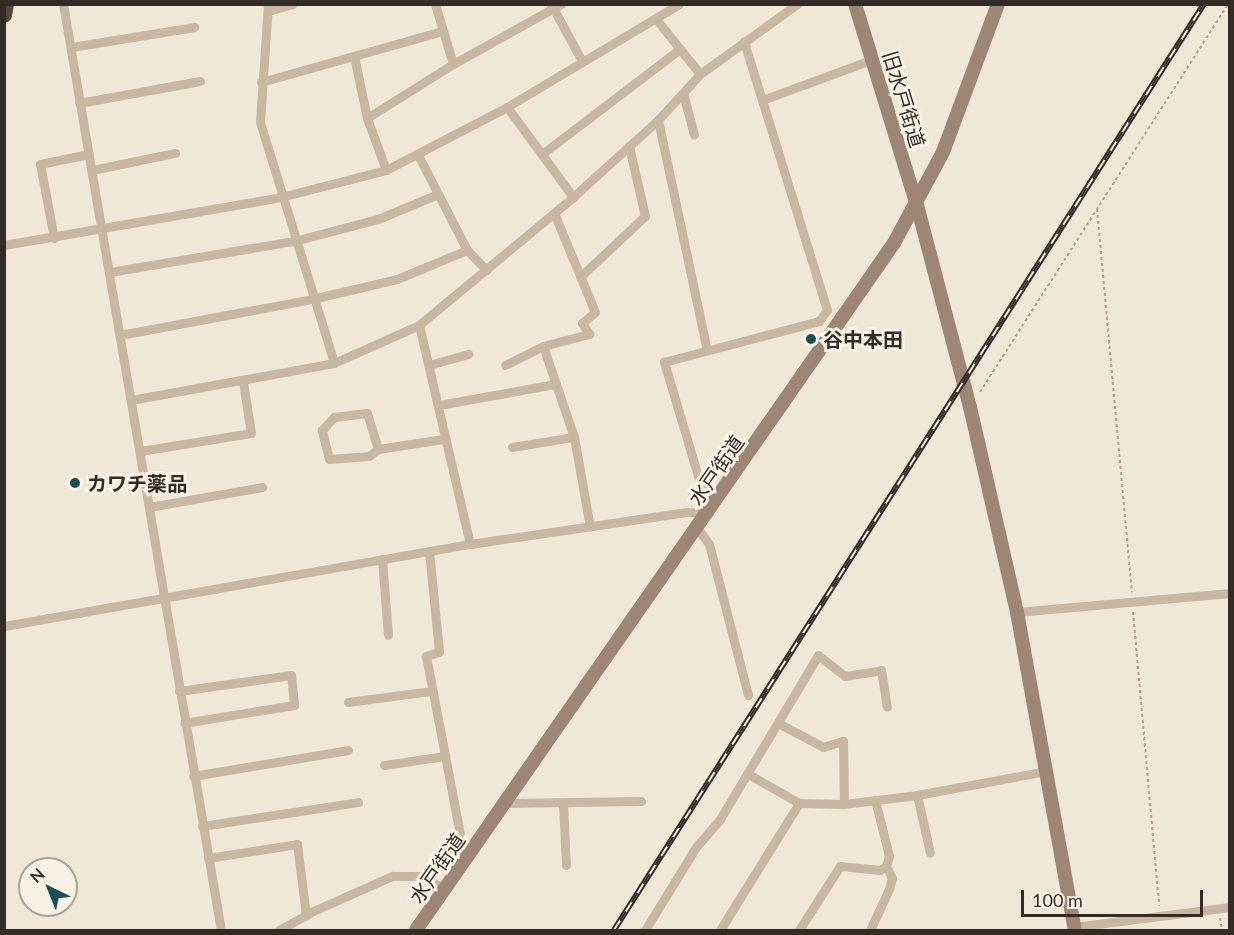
<!DOCTYPE html>
<html>
<head>
<meta charset="utf-8">
<style>
	body { margin:0 }
	#map { position:relative; width:1234px; height:935px; overflow:hidden; background:#f1e7d7; font-family:Lato,"Noto Sans JP",sans-serif }
	div>[style] { position:absolute }
	[style*='--x'] { left:calc(var(--x)*1px); top:calc(var(--y)*1px); width:calc(var(--w)*1px); rotate:calc(var(--a)*1deg) }
	.path>* { height:2px; margin-top:-1px; transform-origin:0; background:repeating-linear-gradient(90deg,#b5a18e 0 3px,transparent 0 6px) }
	.street>* { height:9px; margin:-4.5px; padding:0 4.5px; transform-origin:4.5px; border-radius:4.5px; background:#c9b7a4 }
	.secondary>* { height:14px; margin:-7px; padding:0 7px; transform-origin:7px; border-radius:7px; background:#9d8675 }
	.highway>* { height:16px; margin:-8px; padding:0 8px; transform-origin:8px; border-radius:8px; background:#55463c }
	.rail>* { height:6px; margin-top:-3px; transform-origin:0; background:repeating-linear-gradient(90deg,#f9f1e4 0 11px,#342b26 0 22px); box-sizing:border-box; border-block:2px solid #342b26 }
	.dots>* { width:16px; height:16px; translate:-50% -50%; box-sizing:border-box; border:3px solid #f9f1e4; border-radius:50% }
	span { translate:-50% -50%; white-space:nowrap; text-align:center; line-height:1.15; -webkit-text-stroke:6px #f9f1e4; paint-order:stroke }
	.street-label { font-size:20px; color:#342b26 }
	.poi-label { font-size:20px; color:#342b26; font-weight:700 }
	.left { translate:0 -50%; text-align:left }
	.frame { position:absolute; inset:0; border:6px solid #342b26; pointer-events:none }
	.north { position:absolute; left:18px; top:857px; width:60px; height:60px; box-sizing:border-box; background:#f9f1e4; border:2px solid #aaa298; border-radius:50%; rotate:317deg; font-size:16px; font-weight:700; line-height:24px; text-align:center; color:#342b26 }
	.north::after { content:''; display:block; margin:auto; width:21px; height:27px; background:#1b4e56; clip-path:polygon(50% 0,100% 100%,50% 72%,0 100%) }
	.scale { position:absolute; left:1021px; top:890px; width:182px; height:27px; box-sizing:border-box; border:3px solid #342b26; border-top:0; padding-left:8px; font-size:18px; line-height:21px; white-space:nowrap; color:#342b26; -webkit-text-stroke:4px #f9f1e4; paint-order:stroke }
</style>
</head>
<body>
<div id="map">
	<div class="path">
		<i style="--x:1097;--y:209;--w:385;--a:84.8"></i>
		<i style="--x:980;--y:392;--w:460;--a:-57.4"></i>
		<i style="--x:1133;--y:612;--w:295;--a:84.9"></i>
		<i style="--x:1220;--y:918;--w:12;--a:81"></i>
	</div>
	<div class="street">
		<i style="--x:63;--y:4;--w:939;--a:80.32"></i>
		<i style="--x:268;--y:4;--w:118;--a:93.9"></i>
		<i style="--x:260;--y:122;--w:252;--a:72.9"></i>
		<i style="--x:551;--y:4;--w:65;--a:61.5"></i>
		<i style="--x:268;--y:11;--w:26;--a:-16"></i>
		<i style="--x:656;--y:19;--w:70;--a:51.3"></i>
		<i style="--x:72;--y:47;--w:124;--a:-9.3"></i>
		<i style="--x:354;--y:56;--w:63;--a:78.2"></i>
		<i style="--x:453;--y:64;--w:124;--a:-29.1"></i>
		<i style="--x:261;--y:82;--w:189;--a:-15.7"></i>
		<i style="--x:683;--y:93;--w:43;--a:75.3"></i>
		<i style="--x:762;--y:100;--w:116;--a:-20.2"></i>
		<i style="--x:79;--y:103;--w:123;--a:-10.3"></i>
		<i style="--x:507;--y:107;--w:112;--a:53.7"></i>
		<i style="--x:658;--y:120;--w:235;--a:78"></i>
		<i style="--x:542;--y:154;--w:173;--a:-37.3"></i>
		<i style="--x:418;--y:155;--w:107;--a:62.7"></i>
		<i style="--x:467;--y:250;--w:28;--a:46"></i>
		<i style="--x:92;--y:170;--w:85;--a:-11.6"></i>
		<i style="--x:386;--y:170;--w:55;--a:-110.1"></i>
		<i style="--x:367;--y:118;--w:102;--a:-32.1"></i>
		<i style="--x:453;--y:64;--w:63;--a:-106.7"></i>
		<i style="--x:54;--y:238;--w:75;--a:-100.7"></i>
		<i style="--x:40;--y:164;--w:50;--a:-11.5"></i>
		<i style="--x:4;--y:245;--w:281;--a:-9.8"></i>
		<i style="--x:281;--y:197;--w:108;--a:-14.4"></i>
		<i style="--x:386;--y:170;--w:136;--a:-27.5"></i>
		<i style="--x:507;--y:107;--w:200;--a:-30.9"></i>
		<i style="--x:110;--y:272;--w:187;--a:-9.6"></i>
		<i style="--x:294;--y:241;--w:87;--a:-14.7"></i>
		<i style="--x:378;--y:219;--w:65;--a:-22.6"></i>
		<i style="--x:580;--y:277;--w:89;--a:-43.2"></i>
		<i style="--x:645;--y:216;--w:72;--a:-102.9"></i>
		<i style="--x:419;--y:325;--w:225;--a:76.9"></i>
		<i style="--x:120;--y:335;--w:195;--a:-10.6"></i>
		<i style="--x:312;--y:299;--w:87;--a:-13.2"></i>
		<i style="--x:397;--y:279;--w:76;--a:-22.5"></i>
		<i style="--x:543;--y:346;--w:96;--a:71.2"></i>
		<i style="--x:574;--y:437;--w:91;--a:79.9"></i>
		<i style="--x:429;--y:365;--w:41;--a:-15.8"></i>
		<i style="--x:505;--y:365;--w:42;--a:-26.6"></i>
		<i style="--x:543;--y:346;--w:48;--a:-14.6"></i>
		<i style="--x:589;--y:334;--w:13;--a:-122"></i>
		<i style="--x:582;--y:323;--w:17;--a:-40"></i>
		<i style="--x:595;--y:312;--w:107;--a:-112.5"></i>
		<i style="--x:131;--y:400;--w:206;--a:-10.3"></i>
		<i style="--x:334;--y:363;--w:93;--a:-24.1"></i>
		<i style="--x:419;--y:325;--w:200;--a:-39.7"></i>
		<i style="--x:573;--y:197;--w:115;--a:-42.2"></i>
		<i style="--x:658;--y:120;--w:62;--a:-47.6"></i>
		<i style="--x:700;--y:74;--w:120;--a:-35.8"></i>
		<i style="--x:439;--y:405;--w:119;--a:-10.2"></i>
		<i style="--x:512;--y:447;--w:63;--a:-9.2"></i>
		<i style="--x:378;--y:449;--w:11;--a:142"></i>
		<i style="--x:369;--y:456;--w:40;--a:175.7"></i>
		<i style="--x:329;--y:459;--w:30;--a:-104"></i>
		<i style="--x:322;--y:430;--w:18;--a:-47"></i>
		<i style="--x:334;--y:417;--w:33;--a:-7"></i>
		<i style="--x:367;--y:413;--w:38;--a:73"></i>
		<i style="--x:378;--y:449;--w:66;--a:-8.7"></i>
		<i style="--x:140;--y:451;--w:112;--a:-9.2"></i>
		<i style="--x:251;--y:433;--w:52;--a:-98.9"></i>
		<i style="--x:149;--y:507;--w:115;--a:-10"></i>
		<i style="--x:698;--y:529;--w:19;--a:54"></i>
		<i style="--x:709;--y:544;--w:156;--a:75.5"></i>
		<i style="--x:429;--y:551;--w:101;--a:84.3"></i>
		<i style="--x:439;--y:652;--w:14;--a:163"></i>
		<i style="--x:426;--y:656;--w:209;--a:79.2"></i>
		<i style="--x:382;--y:559;--w:76;--a:85.5"></i>
		<i style="--x:1017;--y:612;--w:214;--a:-5.1"></i>
		<i style="--x:4;--y:626;--w:473;--a:-10"></i>
		<i style="--x:470;--y:544;--w:219;--a:-8.4"></i>
		<i style="--x:687;--y:512;--w:22;--a:3"></i>
		<i style="--x:709;--y:513;--w:158;--a:-106.6"></i>
		<i style="--x:664;--y:362;--w:160;--a:-14.8"></i>
		<i style="--x:819;--y:321;--w:14;--a:-54"></i>
		<i style="--x:827;--y:310;--w:281;--a:-107.2"></i>
		<i style="--x:179;--y:691;--w:113;--a:-8.1"></i>
		<i style="--x:291;--y:675;--w:30;--a:84"></i>
		<i style="--x:294;--y:705;--w:111;--a:170.7"></i>
		<i style="--x:348;--y:702;--w:85;--a:-7.5"></i>
		<i style="--x:780;--y:724;--w:49;--a:28.1"></i>
		<i style="--x:823;--y:747;--w:21;--a:-17"></i>
		<i style="--x:843;--y:741;--w:63;--a:89.1"></i>
		<i style="--x:384;--y:765;--w:62;--a:-8.4"></i>
		<i style="--x:748;--y:774;--w:59;--a:29.6"></i>
		<i style="--x:193;--y:776;--w:157;--a:-9.5"></i>
		<i style="--x:917;--y:795;--w:59;--a:77.4"></i>
		<i style="--x:506;--y:803;--w:135;--a:-0.8"></i>
		<i style="--x:563;--y:804;--w:61;--a:87.2"></i>
		<i style="--x:202;--y:826;--w:158;--a:-8.7"></i>
		<i style="--x:208;--y:858;--w:90;--a:-8.9"></i>
		<i style="--x:297;--y:844;--w:72;--a:82.8"></i>
		<i style="--x:1074;--y:927;--w:157;--a:-7.3"></i>
		<i style="--x:279;--y:930;--w:37;--a:-29"></i>
		<i style="--x:311;--y:912;--w:89;--a:-24"></i>
		<i style="--x:392;--y:876;--w:28;--a:0"></i>
		<i style="--x:420;--y:876;--w:29;--a:27"></i>
		<i style="--x:645;--y:930;--w:97;--a:-58.4"></i>
		<i style="--x:696;--y:847;--w:37;--a:-49"></i>
		<i style="--x:720;--y:819;--w:191;--a:-59.1"></i>
		<i style="--x:818;--y:655;--w:34;--a:38"></i>
		<i style="--x:845;--y:676;--w:36;--a:-9"></i>
		<i style="--x:881;--y:670;--w:37;--a:81"></i>
		<i style="--x:720;--y:930;--w:150;--a:-58.1"></i>
		<i style="--x:799;--y:803;--w:45;--a:1.3"></i>
		<i style="--x:844;--y:804;--w:74;--a:-7"></i>
		<i style="--x:917;--y:795;--w:132;--a:-10.5"></i>
		<i style="--x:799;--y:930;--w:76;--a:-57.4"></i>
		<i style="--x:840;--y:866;--w:40;--a:5.7"></i>
		<i style="--x:880;--y:870;--w:7;--a:-34"></i>
		<i style="--x:886;--y:866;--w:10;--a:-73"></i>
		<i style="--x:889;--y:856;--w:58;--a:-104"></i>
		<i style="--x:870;--y:930;--w:45;--a:-65.1"></i>
		<i style="--x:889;--y:889;--w:11;--a:-75"></i>
		<i style="--x:892;--y:878;--w:13;--a:-117"></i>
	</div>
	<div class="secondary">
		<i style="--x:855;--y:4;--w:210;--a:72.9"></i>
		<i style="--x:917;--y:205;--w:209;--a:75.3"></i>
		<i style="--x:970;--y:407;--w:210;--a:77.1"></i>
		<i style="--x:1017;--y:612;--w:323;--a:79.7"></i>
		<i style="--x:416;--y:930;--w:837;--a:-55.17"></i>
		<i style="--x:894;--y:243;--w:103;--a:-61.7"></i>
		<i style="--x:943;--y:152;--w:158;--a:-69.6"></i>
	</div>
	<div class="highway">
		<i style="--x:4;--y:15;--w:11;--a:-80"></i>
	</div>
	<div class="rail">
		<i style="--x:614;--y:930;--w:1098;--a:-57.5"></i>
	</div>
	<div class="dots">
		<i style="left:811px;top:339px;background:#1b4e56"></i>
		<i style="left:75px;top:483px;background:#1b4e56"></i>
	</div>
	<div class="street-label">
		<span style="left:904px;top:99px;rotate:73deg">旧水戸街道</span>
		<span style="left:716px;top:470px;rotate:-55deg">水戸街道</span>
		<span style="left:437px;top:868px;rotate:-55deg">水戸街道</span>
	</div>
	<div class="poi-label">
		<span class="left" style="left:823px;top:339px">谷中本田</span>
		<span class="left" style="left:87px;top:483px">カワチ薬品</span>
	</div>
	<div class="frame"></div>
	<div class="north">N</div>
	<div class="scale">100 m</div>
</div>
</body>
</html>
